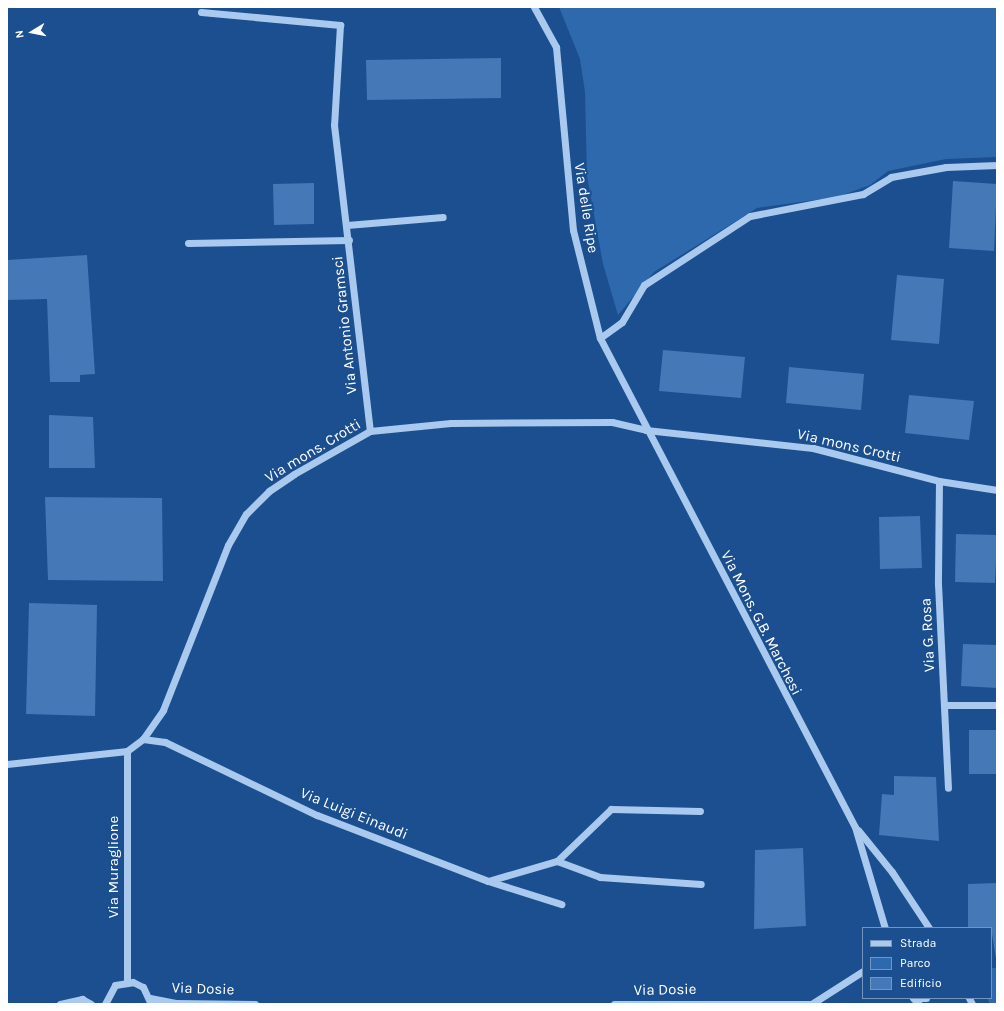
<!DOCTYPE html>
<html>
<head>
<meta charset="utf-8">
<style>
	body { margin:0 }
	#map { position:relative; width:1004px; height:1011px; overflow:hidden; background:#1b4f8f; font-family:Karla,sans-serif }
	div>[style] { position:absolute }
	.green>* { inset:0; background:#2e69ad }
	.building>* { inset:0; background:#4478b7 }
	.minor>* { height:7px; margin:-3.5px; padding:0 3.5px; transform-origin:3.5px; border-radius:3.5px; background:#a9c9ee }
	span { translate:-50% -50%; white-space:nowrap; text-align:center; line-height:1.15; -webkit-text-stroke:4px #1b4f8f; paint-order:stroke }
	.street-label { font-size:15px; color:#fff }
	.frame { position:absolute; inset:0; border:8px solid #fff; pointer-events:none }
	.legend { position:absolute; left:862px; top:927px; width:130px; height:72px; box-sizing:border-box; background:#1b4f8f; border:1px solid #7695bc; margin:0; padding:5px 7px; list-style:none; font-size:12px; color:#fff }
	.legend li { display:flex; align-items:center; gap:8px; height:20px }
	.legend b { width:20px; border:1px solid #7695bc }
	.north { position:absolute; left:12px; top:12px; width:40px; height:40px; -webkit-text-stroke:3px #1b4f8f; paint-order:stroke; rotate:260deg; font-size:11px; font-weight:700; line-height:16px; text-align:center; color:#fff }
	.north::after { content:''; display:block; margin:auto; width:14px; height:18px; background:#fff; clip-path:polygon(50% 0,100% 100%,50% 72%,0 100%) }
</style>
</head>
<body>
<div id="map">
	<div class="green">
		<i style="clip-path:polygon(559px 7px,997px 7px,997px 157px,946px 159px,888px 171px,870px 185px,837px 197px,757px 208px,654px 272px,618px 315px,603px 264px,587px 176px,585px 92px,580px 59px)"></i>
		<i style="clip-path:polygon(991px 968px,997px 968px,997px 1004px,990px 1004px,987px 998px,991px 998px)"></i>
	</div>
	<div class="building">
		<i style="clip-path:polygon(501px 58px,501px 98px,367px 100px,366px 60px)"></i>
		<i style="clip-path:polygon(953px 181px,997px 184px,994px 251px,949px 248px)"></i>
		<i style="clip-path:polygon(314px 183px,314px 224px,274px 225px,273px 184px)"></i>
		<i style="clip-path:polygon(87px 255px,95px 374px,80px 375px,80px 382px,50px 382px,47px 299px,7px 300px,7px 260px)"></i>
		<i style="clip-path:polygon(897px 275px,944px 279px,939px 344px,891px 340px)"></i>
		<i style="clip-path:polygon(663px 350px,745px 357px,741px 398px,659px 391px)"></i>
		<i style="clip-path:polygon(789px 367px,864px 374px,861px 410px,786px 403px)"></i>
		<i style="clip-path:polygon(909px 395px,974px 401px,969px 440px,905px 433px)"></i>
		<i style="clip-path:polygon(49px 415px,93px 417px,95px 468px,49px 468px)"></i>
		<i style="clip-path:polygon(45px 497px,162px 498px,163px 581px,48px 580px)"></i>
		<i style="clip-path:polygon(920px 516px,922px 568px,880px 569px,879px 517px)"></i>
		<i style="clip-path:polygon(956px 534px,997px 535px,995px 583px,955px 582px)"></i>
		<i style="clip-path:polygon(29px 603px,97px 605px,95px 716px,26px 714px)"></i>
		<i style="clip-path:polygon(963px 644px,997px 645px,997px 688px,961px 686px)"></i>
		<i style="clip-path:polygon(969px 730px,997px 730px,997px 774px,969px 774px)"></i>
		<i style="clip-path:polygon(894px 776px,936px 777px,939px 841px,879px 835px,882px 794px,894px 795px)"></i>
		<i style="clip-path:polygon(803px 848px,806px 926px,754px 929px,755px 850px)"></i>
		<i style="clip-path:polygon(997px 883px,997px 959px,996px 959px,991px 928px,968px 928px,968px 884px)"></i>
	</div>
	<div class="minor">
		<i style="left:534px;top:7px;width:46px;rotate:61.2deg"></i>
		<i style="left:556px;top:47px;width:184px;rotate:84.7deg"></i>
		<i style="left:573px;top:230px;width:111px;rotate:76deg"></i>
		<i style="left:600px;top:338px;width:551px;rotate:62.46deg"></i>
		<i style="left:855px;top:827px;width:105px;rotate:73.5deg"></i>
		<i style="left:201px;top:12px;width:140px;rotate:5.3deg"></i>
		<i style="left:340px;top:25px;width:100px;rotate:93.4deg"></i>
		<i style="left:334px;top:125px;width:308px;rotate:83.3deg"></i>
		<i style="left:347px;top:225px;width:96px;rotate:-4.8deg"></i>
		<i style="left:188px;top:243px;width:161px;rotate:-1.1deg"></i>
		<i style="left:600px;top:338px;width:27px;rotate:-36deg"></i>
		<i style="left:622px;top:322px;width:43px;rotate:-59.3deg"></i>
		<i style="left:644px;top:285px;width:126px;rotate:-33.1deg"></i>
		<i style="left:750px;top:216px;width:115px;rotate:-11deg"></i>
		<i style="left:863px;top:194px;width:33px;rotate:-31deg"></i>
		<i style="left:891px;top:177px;width:56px;rotate:-10.3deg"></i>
		<i style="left:946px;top:167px;width:51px;rotate:-2.2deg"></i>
		<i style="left:939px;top:481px;width:103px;rotate:90.6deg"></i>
		<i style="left:938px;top:584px;width:204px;rotate:87.2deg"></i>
		<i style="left:944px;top:705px;width:53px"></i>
		<i style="left:143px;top:739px;width:22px;rotate:8deg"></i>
		<i style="left:165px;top:742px;width:169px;rotate:25.7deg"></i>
		<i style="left:317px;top:815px;width:183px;rotate:21.1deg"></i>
		<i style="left:488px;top:881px;width:77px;rotate:17.5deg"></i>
		<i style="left:127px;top:751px;width:231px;rotate:90deg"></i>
		<i style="left:7px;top:764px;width:121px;rotate:-6.2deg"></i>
		<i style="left:127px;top:751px;width:20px;rotate:-37deg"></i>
		<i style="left:143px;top:739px;width:35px;rotate:-55deg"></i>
		<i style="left:163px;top:710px;width:177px;rotate:-68.5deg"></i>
		<i style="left:228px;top:545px;width:36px;rotate:-60deg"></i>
		<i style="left:246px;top:514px;width:33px;rotate:-45deg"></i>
		<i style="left:269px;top:491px;width:30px;rotate:-34deg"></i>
		<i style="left:294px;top:474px;width:87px;rotate:-29.5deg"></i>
		<i style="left:370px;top:431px;width:81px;rotate:-5.6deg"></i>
		<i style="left:451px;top:423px;width:161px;rotate:-0.4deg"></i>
		<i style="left:612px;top:422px;width:35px;rotate:13deg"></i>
		<i style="left:646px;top:430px;width:168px;rotate:6.2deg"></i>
		<i style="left:813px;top:448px;width:130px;rotate:14.7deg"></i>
		<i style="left:939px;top:481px;width:59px;rotate:8.8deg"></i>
		<i style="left:858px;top:830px;width:54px;rotate:51deg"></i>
		<i style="left:892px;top:872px;width:67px;rotate:56.5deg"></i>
		<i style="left:557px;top:861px;width:75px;rotate:-43.9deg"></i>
		<i style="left:611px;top:809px;width:89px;rotate:1.3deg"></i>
		<i style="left:488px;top:881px;width:72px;rotate:-16.2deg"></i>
		<i style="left:557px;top:861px;width:46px;rotate:20.4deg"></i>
		<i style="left:600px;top:877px;width:101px;rotate:4deg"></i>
		<i style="left:150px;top:998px;width:26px;rotate:11deg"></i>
		<i style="left:176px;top:1003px;width:79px;rotate:0.7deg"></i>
		<i style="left:913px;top:998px;width:8px;rotate:45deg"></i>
		<i style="left:919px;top:998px;width:7px"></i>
		<i style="left:969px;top:998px;width:7px;rotate:63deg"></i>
		<i style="left:813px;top:1003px;width:59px;rotate:-32.6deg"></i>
		<i style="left:60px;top:1004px;width:23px;rotate:-13deg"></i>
		<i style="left:82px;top:999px;width:10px;rotate:29deg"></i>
		<i style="left:105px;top:1004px;width:21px;rotate:-62deg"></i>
		<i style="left:115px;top:985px;width:18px;rotate:-9deg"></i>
		<i style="left:133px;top:982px;width:11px;rotate:27deg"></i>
		<i style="left:143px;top:987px;width:19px;rotate:65deg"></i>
		<i style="left:614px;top:1004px;width:203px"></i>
	</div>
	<div class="street-label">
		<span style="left:586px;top:208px;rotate:81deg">Via delle Ripe</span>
		<span style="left:345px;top:325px;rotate:-96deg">Via Antonio Gramsci</span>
		<span style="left:849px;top:446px;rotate:13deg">Via mons Crotti</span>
		<span style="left:313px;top:451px;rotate:-31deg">Via mons. Crotti</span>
		<span style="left:761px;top:623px;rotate:63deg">Via Mons. G.B. Marchesi</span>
		<span style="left:928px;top:635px;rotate:-93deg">Via G. Rosa</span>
		<span style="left:354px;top:814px;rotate:22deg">Via Luigi Einaudi</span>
		<span style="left:114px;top:867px;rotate:-90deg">Via Muraglione</span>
		<span style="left:203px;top:989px;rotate:2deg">Via Dosie</span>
		<span style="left:665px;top:990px;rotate:-1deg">Via Dosie</span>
	</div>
	<div class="frame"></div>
	<ul class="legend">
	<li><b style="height:5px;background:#a9c9ee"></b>Strada</li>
	<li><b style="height:11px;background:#2e69ad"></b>Parco</li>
	<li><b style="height:11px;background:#4478b7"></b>Edificio</li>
	</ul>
	<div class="north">N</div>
</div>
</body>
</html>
